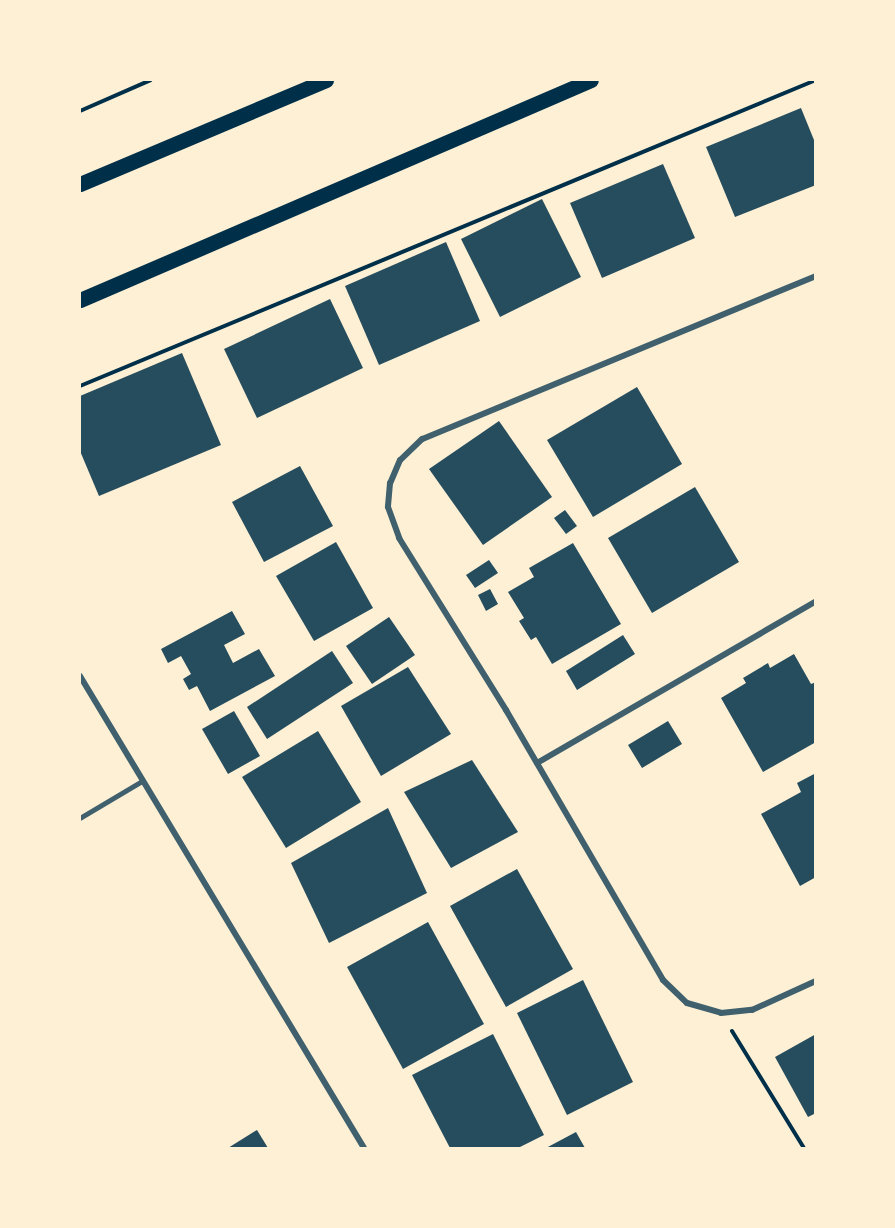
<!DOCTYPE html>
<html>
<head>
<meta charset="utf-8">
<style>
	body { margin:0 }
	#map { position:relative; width:895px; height:1228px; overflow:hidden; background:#fdf0d5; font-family:Figtree,sans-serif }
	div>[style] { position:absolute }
	.building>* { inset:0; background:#264d5e }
	.path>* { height:4px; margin:-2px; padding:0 2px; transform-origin:2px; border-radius:2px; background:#003049 }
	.service>* { height:4.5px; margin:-2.25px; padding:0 2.25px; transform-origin:2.25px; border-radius:2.25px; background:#3f606c }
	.minor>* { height:6px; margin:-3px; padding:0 3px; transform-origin:3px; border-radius:3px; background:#3f606c }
	.primary>* { height:15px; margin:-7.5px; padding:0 7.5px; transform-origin:7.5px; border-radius:7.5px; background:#003049 }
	span { translate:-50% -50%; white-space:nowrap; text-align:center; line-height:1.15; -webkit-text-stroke:4.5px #fdf0d5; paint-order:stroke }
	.frame { position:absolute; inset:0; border:81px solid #fdf0d5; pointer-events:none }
</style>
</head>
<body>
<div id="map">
	<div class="building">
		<i style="clip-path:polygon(801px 108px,816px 145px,816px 185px,735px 217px,706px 147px)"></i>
		<i style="clip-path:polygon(663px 164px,695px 238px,602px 278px,570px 203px)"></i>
		<i style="clip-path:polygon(542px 199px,581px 277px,500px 317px,461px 239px)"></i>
		<i style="clip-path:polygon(446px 242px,480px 321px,379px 365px,345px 286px)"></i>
		<i style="clip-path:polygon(330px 299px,363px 368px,257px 418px,224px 349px)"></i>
		<i style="clip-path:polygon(182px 353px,221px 445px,99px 496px,80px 451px,80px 396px)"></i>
		<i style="clip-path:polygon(637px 387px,682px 464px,593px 517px,547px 440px)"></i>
		<i style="clip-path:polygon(499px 421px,552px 497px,483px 545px,429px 469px)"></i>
		<i style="clip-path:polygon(300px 466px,333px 526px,264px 562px,232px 502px)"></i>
		<i style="clip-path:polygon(695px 487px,739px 562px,652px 613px,608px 538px)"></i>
		<i style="clip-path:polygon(565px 510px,577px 526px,566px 534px,554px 518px)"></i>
		<i style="clip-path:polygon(336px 542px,373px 608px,314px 641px,276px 576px)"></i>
		<i style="clip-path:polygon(573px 543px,621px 624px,552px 664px,536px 637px,531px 640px,519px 621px,524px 618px,508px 592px,534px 577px,529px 568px)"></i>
		<i style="clip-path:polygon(489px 560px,498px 573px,475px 588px,466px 575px)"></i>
		<i style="clip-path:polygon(490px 589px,498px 604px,486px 611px,478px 595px)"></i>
		<i style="clip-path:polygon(232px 611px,245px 634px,224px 645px,233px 663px,259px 649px,275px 676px,210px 711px,197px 686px,189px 690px,183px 679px,191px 674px,181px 656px,168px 663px,161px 649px)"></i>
		<i style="clip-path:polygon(389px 617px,415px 655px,372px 684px,346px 646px)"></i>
		<i style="clip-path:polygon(623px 635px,635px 654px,577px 690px,566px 671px)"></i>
		<i style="clip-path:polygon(332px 651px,353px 683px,267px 739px,247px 707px)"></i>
		<i style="clip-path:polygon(794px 654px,811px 684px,816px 682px,816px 742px,763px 772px,721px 698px,746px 683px,743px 678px,768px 663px,770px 668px)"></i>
		<i style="clip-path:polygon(408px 667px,451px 734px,381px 776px,341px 706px)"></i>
		<i style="clip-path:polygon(234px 711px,260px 756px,228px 774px,202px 729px)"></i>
		<i style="clip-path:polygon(668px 721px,682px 744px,642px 768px,628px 745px)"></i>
		<i style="clip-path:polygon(318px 731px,361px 802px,286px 848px,242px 777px)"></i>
		<i style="clip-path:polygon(472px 760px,518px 832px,451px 868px,404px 792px)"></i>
		<i style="clip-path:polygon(816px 773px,816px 877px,800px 886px,761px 814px,801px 792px,797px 783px)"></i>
		<i style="clip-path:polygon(388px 808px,427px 893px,329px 943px,291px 863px)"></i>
		<i style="clip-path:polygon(517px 869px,573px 969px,506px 1007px,450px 906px)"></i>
		<i style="clip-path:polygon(428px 922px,484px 1024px,403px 1069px,347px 967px)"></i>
		<i style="clip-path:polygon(583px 980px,633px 1082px,567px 1115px,517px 1013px)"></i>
		<i style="clip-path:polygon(493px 1034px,544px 1135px,518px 1148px,450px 1148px,412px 1075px)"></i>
		<i style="clip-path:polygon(816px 1034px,816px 1113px,808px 1117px,775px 1057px)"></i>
		<i style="clip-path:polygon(257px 1130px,268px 1148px,228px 1148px)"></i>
		<i style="clip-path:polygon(576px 1132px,585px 1148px,546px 1148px)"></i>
	</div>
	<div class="path">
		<i style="left:80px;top:111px;width:77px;rotate:-23.6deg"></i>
		<i style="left:80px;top:386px;width:797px;rotate:-22.58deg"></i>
		<i style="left:732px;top:1031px;width:137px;rotate:58.4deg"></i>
	</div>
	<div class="service">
		<i style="left:80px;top:818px;width:72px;rotate:-30.8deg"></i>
	</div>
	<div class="minor">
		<i style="left:816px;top:276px;width:426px;rotate:157.5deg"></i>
		<i style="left:422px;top:439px;width:30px;rotate:136deg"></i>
		<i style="left:400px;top:460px;width:25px;rotate:113deg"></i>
		<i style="left:390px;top:483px;width:24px;rotate:95deg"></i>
		<i style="left:388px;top:507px;width:33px;rotate:70deg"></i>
		<i style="left:399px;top:538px;width:203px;rotate:58.1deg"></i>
		<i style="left:506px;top:710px;width:312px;rotate:59.8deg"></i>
		<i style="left:663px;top:980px;width:33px;rotate:44deg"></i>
		<i style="left:687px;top:1003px;width:35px;rotate:16deg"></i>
		<i style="left:721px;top:1013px;width:31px;rotate:-6deg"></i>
		<i style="left:752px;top:1010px;width:70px;rotate:-24.4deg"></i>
		<i style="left:80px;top:676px;width:551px;rotate:58.96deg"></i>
		<i style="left:537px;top:763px;width:323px;rotate:-30.1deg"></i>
	</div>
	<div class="primary">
		<i style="left:80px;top:184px;width:267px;rotate:-22.9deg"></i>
		<i style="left:80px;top:300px;width:556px;rotate:-23.29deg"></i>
	</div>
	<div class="frame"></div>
</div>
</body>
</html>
